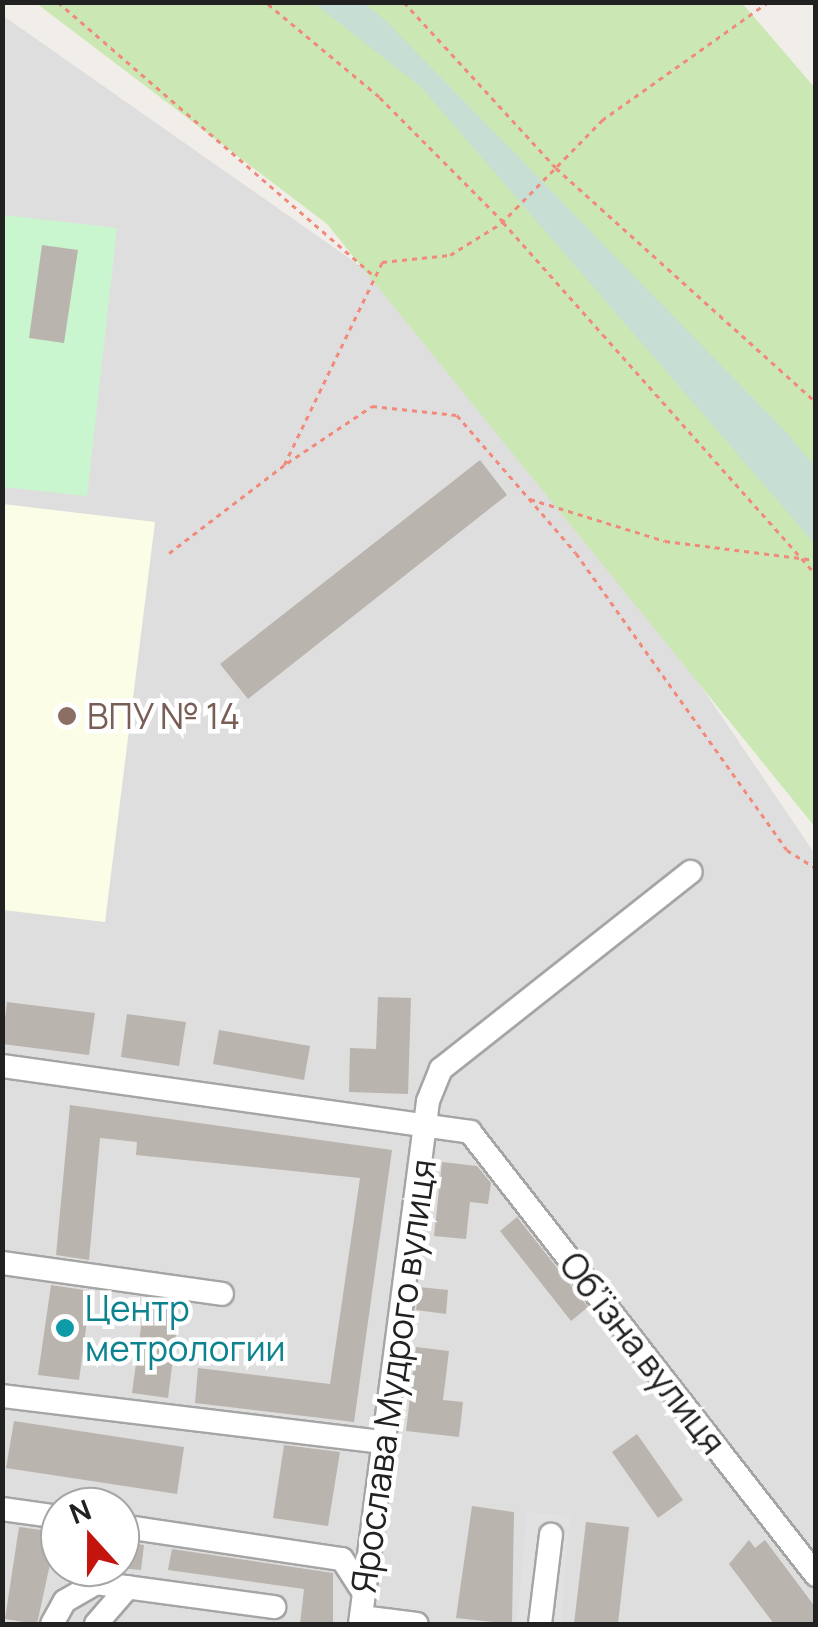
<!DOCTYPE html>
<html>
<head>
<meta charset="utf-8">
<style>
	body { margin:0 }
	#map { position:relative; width:818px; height:1627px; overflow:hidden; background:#f1eee9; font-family:Manrope,sans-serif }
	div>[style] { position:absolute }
	.residential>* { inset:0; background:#dfdede }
	.education>* { inset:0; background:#fcfde6 }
	.grass>* { inset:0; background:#cbe7b3 }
	.wetland>* { inset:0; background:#c7ded4 }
	.park>* { inset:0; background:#caf6cf }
	.parking>* { inset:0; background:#e1e1e1 }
	.building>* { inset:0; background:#bab4ae }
	.path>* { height:2.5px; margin-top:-1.25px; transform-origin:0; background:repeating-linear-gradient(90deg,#f18a7a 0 5px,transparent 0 10px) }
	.roads { filter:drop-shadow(2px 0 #a5a5a5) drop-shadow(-2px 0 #a5a5a5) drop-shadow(0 2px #a5a5a5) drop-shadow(0 -2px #a5a5a5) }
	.minor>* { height:22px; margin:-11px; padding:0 11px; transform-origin:11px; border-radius:11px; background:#fff }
	.dots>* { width:28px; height:28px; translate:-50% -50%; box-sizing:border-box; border:5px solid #fff; border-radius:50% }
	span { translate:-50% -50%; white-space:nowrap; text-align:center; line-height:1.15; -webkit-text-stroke:9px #fff; paint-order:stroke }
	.education-label { font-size:35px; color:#785e54 }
	.left { translate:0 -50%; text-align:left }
	.culture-label { font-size:35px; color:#0d838f }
	.street-label { font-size:35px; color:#212121 }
	.frame { position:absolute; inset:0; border:5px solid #212121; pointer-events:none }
	.north { position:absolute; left:40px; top:1487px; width:100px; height:100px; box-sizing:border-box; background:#fff; border:2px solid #a6a6a6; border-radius:50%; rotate:339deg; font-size:28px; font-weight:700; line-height:40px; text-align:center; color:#212121 }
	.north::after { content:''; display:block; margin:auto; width:35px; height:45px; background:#c4140e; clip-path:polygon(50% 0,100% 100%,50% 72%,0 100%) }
</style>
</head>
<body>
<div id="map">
	<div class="residential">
		<i style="clip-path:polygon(evenodd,2px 15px,466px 340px,815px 854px,815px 1624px,3px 1624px,2px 15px,60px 1507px,120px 1507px,120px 1567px,60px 1567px,60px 1507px)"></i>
	</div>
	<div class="education">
		<i style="clip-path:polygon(3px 504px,155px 522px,105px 922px,3px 910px)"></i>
	</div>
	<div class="grass">
		<i style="clip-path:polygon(36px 3px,742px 3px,815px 88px,815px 827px,327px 224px)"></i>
	</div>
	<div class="wetland">
		<i style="clip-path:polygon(314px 3px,364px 3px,386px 21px,787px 433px,815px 467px,815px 544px,421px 87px)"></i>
	</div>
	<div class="park">
		<i style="clip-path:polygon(3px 215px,117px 228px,87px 496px,3px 487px)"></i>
	</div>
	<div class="parking">
		<i style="clip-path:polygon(527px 1512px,570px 1516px,561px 1624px,517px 1624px)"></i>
	</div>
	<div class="building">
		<i style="clip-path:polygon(42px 245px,78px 250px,64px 343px,29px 338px)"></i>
		<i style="clip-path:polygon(480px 460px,507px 495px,248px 699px,220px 664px)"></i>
		<i style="clip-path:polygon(378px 997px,411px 998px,408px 1094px,349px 1092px,350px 1048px,376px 1049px)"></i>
		<i style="clip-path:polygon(7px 1002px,95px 1013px,89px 1055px,2px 1044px)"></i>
		<i style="clip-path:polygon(127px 1014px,186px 1022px,179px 1066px,121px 1057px)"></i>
		<i style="clip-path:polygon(219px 1030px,310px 1046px,304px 1080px,213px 1064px)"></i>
		<i style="clip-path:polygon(70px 1105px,392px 1150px,354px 1422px,195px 1403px,198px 1368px,330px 1384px,360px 1178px,136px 1155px,137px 1142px,100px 1138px,89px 1260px,56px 1255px)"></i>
		<i style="clip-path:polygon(442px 1162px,477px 1166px,491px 1183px,488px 1204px,470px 1202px,466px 1239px,434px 1236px)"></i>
		<i style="clip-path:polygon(517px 1217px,588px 1307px,571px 1321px,500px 1231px)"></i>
		<i style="clip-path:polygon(51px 1285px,91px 1291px,79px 1380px,38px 1375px)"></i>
		<i style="clip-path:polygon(419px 1287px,448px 1290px,446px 1314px,416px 1310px)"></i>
		<i style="clip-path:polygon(145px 1298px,180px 1303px,168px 1398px,132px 1393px)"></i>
		<i style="clip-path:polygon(416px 1347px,449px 1351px,443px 1400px,463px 1402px,459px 1437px,406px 1431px)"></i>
		<i style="clip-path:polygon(14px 1421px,184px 1447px,177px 1494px,6px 1468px)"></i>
		<i style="clip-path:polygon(637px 1434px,683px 1500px,658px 1518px,612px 1452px)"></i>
		<i style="clip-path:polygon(284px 1445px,340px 1452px,328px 1526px,273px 1518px)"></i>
		<i style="clip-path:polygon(472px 1506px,514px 1512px,512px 1624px,456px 1618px)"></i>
		<i style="clip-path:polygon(586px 1522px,629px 1527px,618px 1624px,574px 1624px)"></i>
		<i style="clip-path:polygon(19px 1527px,57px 1532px,37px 1624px,5px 1619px)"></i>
		<i style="clip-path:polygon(749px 1540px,755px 1548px,765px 1540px,816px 1608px,816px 1624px,774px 1624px,729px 1564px)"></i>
		<i style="clip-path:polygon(120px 1541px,144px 1545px,141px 1570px,120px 1568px)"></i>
		<i style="clip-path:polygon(172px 1549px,333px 1573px,333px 1624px,300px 1624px,304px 1589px,168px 1570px)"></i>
	</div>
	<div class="path">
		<i style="left:58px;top:2px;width:418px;rotate:40.9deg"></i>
		<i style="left:404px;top:2px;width:225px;rotate:47.5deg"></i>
		<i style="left:556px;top:168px;width:350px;rotate:42deg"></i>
		<i style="left:769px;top:2px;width:204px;rotate:144.6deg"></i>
		<i style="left:603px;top:120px;width:143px;rotate:134.4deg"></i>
		<i style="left:503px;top:222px;width:471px;rotate:48.4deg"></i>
		<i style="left:287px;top:463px;width:102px;rotate:-33.8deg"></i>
		<i style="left:372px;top:406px;width:85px;rotate:6deg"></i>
		<i style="left:457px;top:415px;width:182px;rotate:49.2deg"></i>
		<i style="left:576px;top:553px;width:364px;rotate:54.6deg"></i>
		<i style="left:787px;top:850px;width:34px;rotate:32deg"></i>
		<i style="left:530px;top:499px;width:141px;rotate:17.3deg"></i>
		<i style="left:665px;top:541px;width:152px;rotate:7.2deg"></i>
		<i style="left:169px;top:553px;width:145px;rotate:-37.4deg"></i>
		<i style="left:284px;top:465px;width:225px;rotate:-64.2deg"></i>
		<i style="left:382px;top:262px;width:68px;rotate:-5.9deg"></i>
		<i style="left:450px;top:255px;width:62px;rotate:-31.9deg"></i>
		<i style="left:503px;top:222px;width:176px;rotate:-134.8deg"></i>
		<i style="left:379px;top:97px;width:148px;rotate:-140.2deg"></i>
	</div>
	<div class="roads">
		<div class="minor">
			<i style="left:2px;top:1066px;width:473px;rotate:8deg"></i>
			<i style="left:470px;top:1132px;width:562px;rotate:52.01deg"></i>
			<i style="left:2px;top:1263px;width:222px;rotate:8deg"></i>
			<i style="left:2px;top:1396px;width:385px;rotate:6.9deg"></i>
			<i style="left:2px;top:1509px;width:59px;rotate:7.9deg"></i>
			<i style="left:120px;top:1526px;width:224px;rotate:8.5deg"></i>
			<i style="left:342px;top:1559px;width:40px;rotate:57.1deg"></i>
			<i style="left:361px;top:1617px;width:56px;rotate:7.1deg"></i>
			<i style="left:52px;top:1624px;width:26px;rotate:-61deg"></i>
			<i style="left:65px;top:1601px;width:36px;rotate:-30deg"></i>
			<i style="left:96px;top:1583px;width:180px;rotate:7.7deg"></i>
			<i style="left:96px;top:1624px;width:49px;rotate:-49.1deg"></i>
			<i style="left:360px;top:1624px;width:527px;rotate:-82.59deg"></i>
			<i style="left:428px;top:1101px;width:35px;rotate:-68deg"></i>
			<i style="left:441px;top:1069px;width:318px;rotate:-38.3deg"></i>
			<i style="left:540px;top:1624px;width:90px;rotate:-83deg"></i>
		</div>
	</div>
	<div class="dots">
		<i style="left:67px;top:716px;background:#8d6e63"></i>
		<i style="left:65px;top:1328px;background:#0f9aa8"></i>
	</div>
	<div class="education-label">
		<span class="left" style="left:87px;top:716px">ВПУ № 14</span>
	</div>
	<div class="culture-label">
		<span class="left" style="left:85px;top:1328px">Центр<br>метрологии</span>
	</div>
	<div class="street-label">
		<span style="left:643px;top:1353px;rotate:52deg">Об’їзна вулиця</span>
		<span style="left:393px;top:1376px;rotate:-82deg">Ярослава Мудрого вулиця</span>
	</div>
	<div class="frame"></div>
	<div class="north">N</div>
</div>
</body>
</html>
